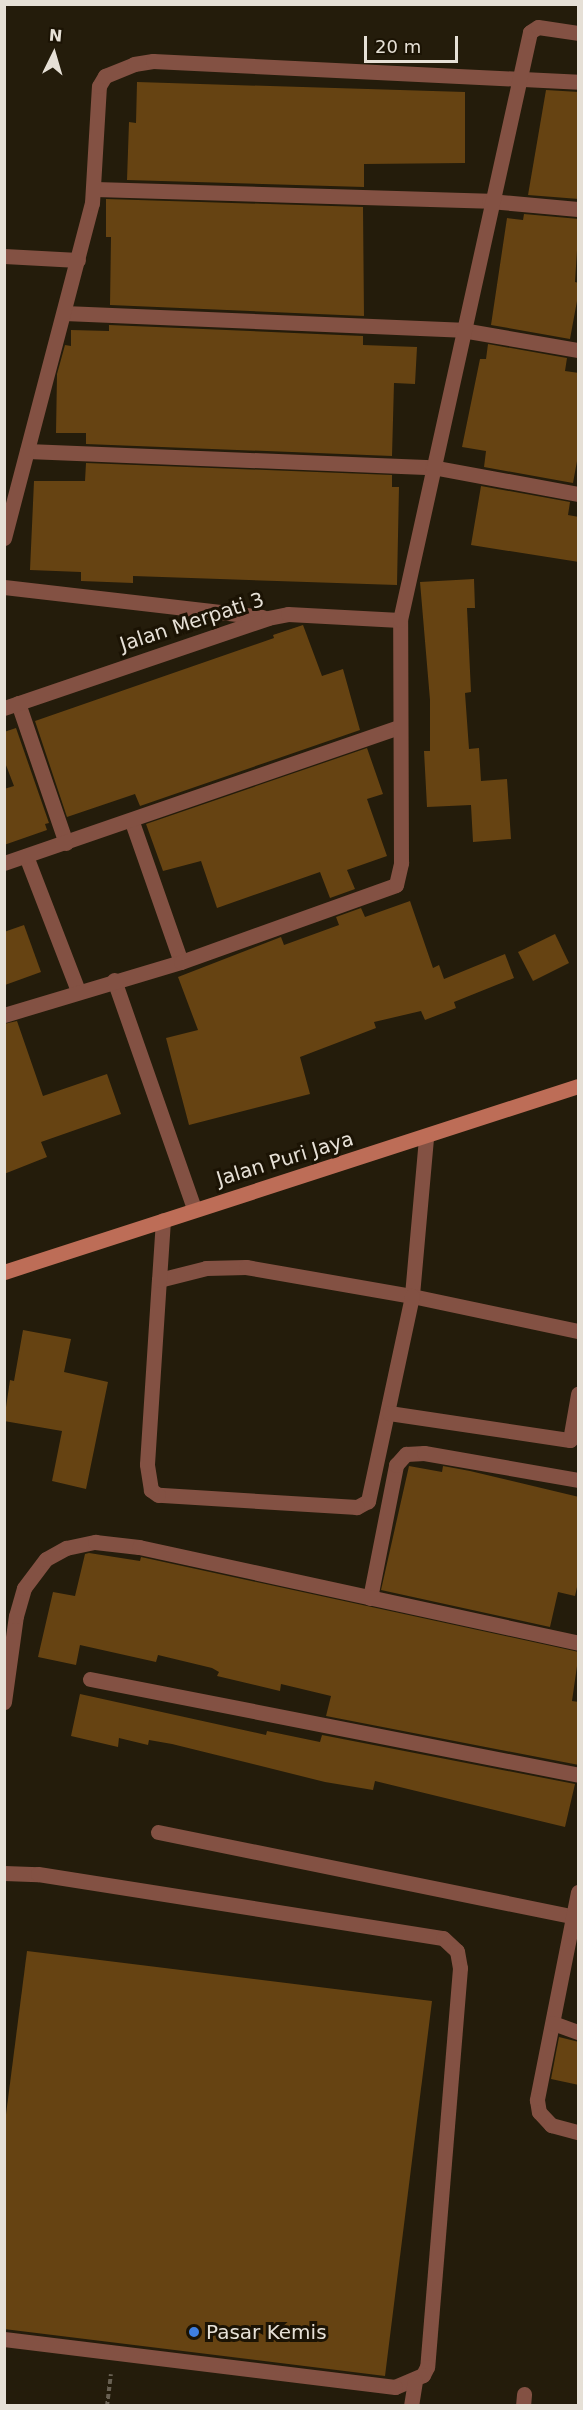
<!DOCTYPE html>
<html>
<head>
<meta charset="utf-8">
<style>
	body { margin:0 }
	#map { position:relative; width:583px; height:2410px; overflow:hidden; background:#241c0b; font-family:"DejaVu Sans",sans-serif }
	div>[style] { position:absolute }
	.building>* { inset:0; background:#664312 }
	.path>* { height:4px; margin-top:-2px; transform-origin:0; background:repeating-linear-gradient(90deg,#686052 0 4.5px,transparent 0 7.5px) }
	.lane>* { height:15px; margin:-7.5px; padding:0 7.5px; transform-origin:7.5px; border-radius:7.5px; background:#835143 }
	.street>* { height:15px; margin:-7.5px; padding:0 7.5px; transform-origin:7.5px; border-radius:7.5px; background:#835143 }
	.secondary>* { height:15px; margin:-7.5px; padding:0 7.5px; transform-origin:7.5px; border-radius:7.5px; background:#bd6d57 }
	.dots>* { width:16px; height:16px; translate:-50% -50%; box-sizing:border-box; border:3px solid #1b1304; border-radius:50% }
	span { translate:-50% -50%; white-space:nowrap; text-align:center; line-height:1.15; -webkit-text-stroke:6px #1b1304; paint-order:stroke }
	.street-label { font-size:20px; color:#e6e0d6 }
	.poi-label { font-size:20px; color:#e6e0d6 }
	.left { translate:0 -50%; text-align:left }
	.frame { position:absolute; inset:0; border:6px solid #e6e0d6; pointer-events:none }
	.north { position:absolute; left:24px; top:24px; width:60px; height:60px; -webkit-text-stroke:4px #1b1304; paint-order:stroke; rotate:5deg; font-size:16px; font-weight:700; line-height:24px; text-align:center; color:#e6e0d6 }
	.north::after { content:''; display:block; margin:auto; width:21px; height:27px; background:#e6e0d6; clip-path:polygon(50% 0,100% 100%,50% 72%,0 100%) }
	.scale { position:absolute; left:364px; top:36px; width:94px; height:27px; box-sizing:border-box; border:3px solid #e6e0d6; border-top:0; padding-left:8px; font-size:18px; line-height:21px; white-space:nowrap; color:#e6e0d6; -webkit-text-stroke:4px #1b1304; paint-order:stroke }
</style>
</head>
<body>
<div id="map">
	<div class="building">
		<i style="clip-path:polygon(137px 82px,465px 92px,465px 163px,364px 164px,364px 187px,127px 180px,129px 122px,136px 123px)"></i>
		<i style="clip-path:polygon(546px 90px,579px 92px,579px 199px,528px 195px)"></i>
		<i style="clip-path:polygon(106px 199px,363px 207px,364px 316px,110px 305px,111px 237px,106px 237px)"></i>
		<i style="clip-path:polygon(524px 214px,579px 219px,575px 282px,579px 283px,579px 290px,570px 339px,491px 325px,507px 218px,523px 220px)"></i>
		<i style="clip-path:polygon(109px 325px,363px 336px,363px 345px,417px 347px,415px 384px,394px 383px,392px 456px,86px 444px,86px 433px,56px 433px,57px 374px,65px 345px,71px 346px,71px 330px,109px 331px)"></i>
		<i style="clip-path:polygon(488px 344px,567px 358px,565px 371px,579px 373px,579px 450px,573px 483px,484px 467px,486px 451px,462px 447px,480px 359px,486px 359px)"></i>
		<i style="clip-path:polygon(86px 463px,392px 475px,392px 487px,399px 487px,397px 585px,133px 576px,133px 583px,81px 581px,81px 572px,30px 570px,34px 481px,85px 481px)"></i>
		<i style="clip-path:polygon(481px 486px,570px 502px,568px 515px,579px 517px,579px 562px,471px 545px)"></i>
		<i style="clip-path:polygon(474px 579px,475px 608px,467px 608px,471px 692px,465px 693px,469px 749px,479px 748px,481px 781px,507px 779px,511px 839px,473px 842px,471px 805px,427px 807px,424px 751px,430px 751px,430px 700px,420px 582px)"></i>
		<i style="clip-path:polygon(303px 625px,322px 676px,343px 669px,360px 730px,140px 806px,135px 794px,67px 817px,35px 721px,274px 638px,273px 635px)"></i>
		<i style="clip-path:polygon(16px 728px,49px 823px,45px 824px,47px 830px,4px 845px,4px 789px,14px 786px,4px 760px,4px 732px)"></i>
		<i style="clip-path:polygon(367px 748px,383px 794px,367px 799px,387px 856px,347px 870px,355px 889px,330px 898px,320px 872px,217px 908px,201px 861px,163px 871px,146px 824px)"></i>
		<i style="clip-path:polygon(410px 901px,433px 968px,439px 965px,444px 979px,505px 954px,514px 978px,454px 1002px,456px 1008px,425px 1020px,421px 1011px,374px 1022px,376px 1028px,300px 1057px,310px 1094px,189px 1125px,166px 1038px,198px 1030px,178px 977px,281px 937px,284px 945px,339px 925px,336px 917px,361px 908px,365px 917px)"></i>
		<i style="clip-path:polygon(24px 925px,41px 972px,5px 985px,4px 932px)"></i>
		<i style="clip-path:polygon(555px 934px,569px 963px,533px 981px,518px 952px)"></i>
		<i style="clip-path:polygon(17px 1021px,43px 1096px,107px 1074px,121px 1114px,41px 1142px,47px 1157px,4px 1174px,4px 1024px)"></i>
		<i style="clip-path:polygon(23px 1330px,71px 1339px,64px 1372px,108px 1382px,86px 1489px,52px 1481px,62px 1431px,4px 1421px,10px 1380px,14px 1381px)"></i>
		<i style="clip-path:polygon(409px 1466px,442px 1472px,443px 1466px,470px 1471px,579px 1497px,579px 1578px,575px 1596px,558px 1592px,550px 1627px,381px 1590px)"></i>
		<i style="clip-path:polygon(89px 1553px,140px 1561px,141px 1557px,579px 1652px,572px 1701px,579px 1702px,579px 1765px,326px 1716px,331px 1696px,281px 1684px,280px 1691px,217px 1676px,219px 1672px,212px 1668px,158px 1655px,156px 1662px,80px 1645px,76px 1665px,38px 1657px,53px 1592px,75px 1596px,85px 1554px)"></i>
		<i style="clip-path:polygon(80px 1694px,266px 1735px,267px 1731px,320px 1742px,322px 1735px,575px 1784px,565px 1827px,375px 1781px,373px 1790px,325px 1782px,172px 1744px,149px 1740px,148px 1745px,119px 1738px,118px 1747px,71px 1736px)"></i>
		<i style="clip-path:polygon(27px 1951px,432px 2001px,385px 2376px,4px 2329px,4px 2130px)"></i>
		<i style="clip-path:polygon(559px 2037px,579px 2042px,579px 2085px,551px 2079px)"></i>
	</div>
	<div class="path">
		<i style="left:107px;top:2406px;width:32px;rotate:-83deg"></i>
	</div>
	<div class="lane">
		<i style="left:426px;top:1138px;width:159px;rotate:95.1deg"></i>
		<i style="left:412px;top:1296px;width:170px;rotate:11.9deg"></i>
		<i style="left:159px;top:1280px;width:49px;rotate:-14.3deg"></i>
		<i style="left:206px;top:1268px;width:40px;rotate:-1.4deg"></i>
		<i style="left:246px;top:1267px;width:169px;rotate:9.9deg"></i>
		<i style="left:412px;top:1296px;width:210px;rotate:102.1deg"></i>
		<i style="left:368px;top:1501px;width:13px;rotate:151deg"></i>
		<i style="left:357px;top:1507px;width:199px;rotate:-176.5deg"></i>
		<i style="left:158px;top:1495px;width:9px;rotate:-144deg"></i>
		<i style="left:151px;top:1490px;width:26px;rotate:-99deg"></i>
		<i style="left:147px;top:1464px;width:184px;rotate:-86.3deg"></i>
		<i style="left:159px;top:1280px;width:60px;rotate:-86.2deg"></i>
		<i style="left:389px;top:1413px;width:183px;rotate:8.5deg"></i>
		<i style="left:570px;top:1440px;width:47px;rotate:-80.1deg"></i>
		<i style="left:4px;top:1873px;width:34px;rotate:2deg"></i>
		<i style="left:38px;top:1874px;width:410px;rotate:9deg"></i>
		<i style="left:443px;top:1938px;width:19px;rotate:43deg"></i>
		<i style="left:457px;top:1951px;width:17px;rotate:80deg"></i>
		<i style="left:460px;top:1968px;width:400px;rotate:94.7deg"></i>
		<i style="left:427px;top:2367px;width:9px;rotate:117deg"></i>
		<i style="left:423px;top:2375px;width:30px;rotate:157deg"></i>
		<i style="left:395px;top:2387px;width:394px;rotate:-173deg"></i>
		<i style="left:411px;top:2406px;width:25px;rotate:-81deg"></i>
	</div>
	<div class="street">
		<i style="left:95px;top:189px;width:394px;rotate:1.7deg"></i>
		<i style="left:489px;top:201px;width:89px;rotate:5.1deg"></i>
		<i style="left:4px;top:256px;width:74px;rotate:3.1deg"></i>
		<i style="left:64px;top:313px;width:398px;rotate:2.4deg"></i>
		<i style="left:462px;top:330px;width:118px;rotate:9.8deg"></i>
		<i style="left:27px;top:451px;width:405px;rotate:2.3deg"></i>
		<i style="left:432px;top:467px;width:148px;rotate:10.5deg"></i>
		<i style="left:4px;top:538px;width:346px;rotate:-75.3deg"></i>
		<i style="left:92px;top:203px;width:117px;rotate:-86.6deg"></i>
		<i style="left:99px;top:86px;width:12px;rotate:-59deg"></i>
		<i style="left:105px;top:76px;width:31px;rotate:-22deg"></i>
		<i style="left:134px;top:64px;width:19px;rotate:-9deg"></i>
		<i style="left:153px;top:61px;width:426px;rotate:2.8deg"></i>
		<i style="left:4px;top:587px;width:260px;rotate:6.6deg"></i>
		<i style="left:18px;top:703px;width:148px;rotate:71.1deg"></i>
		<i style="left:4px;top:708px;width:279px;rotate:-18.8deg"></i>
		<i style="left:268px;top:618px;width:20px;rotate:-11deg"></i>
		<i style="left:288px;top:614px;width:112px;rotate:3.1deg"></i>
		<i style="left:132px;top:822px;width:148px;rotate:70.7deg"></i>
		<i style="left:26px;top:856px;width:145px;rotate:68.9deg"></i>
		<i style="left:4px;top:863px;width:418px;rotate:-19deg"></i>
		<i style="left:114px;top:980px;width:243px;rotate:70.7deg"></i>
		<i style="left:4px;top:1015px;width:185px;rotate:-16.7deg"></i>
		<i style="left:181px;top:962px;width:228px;rotate:-19.7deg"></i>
		<i style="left:396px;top:885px;width:23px;rotate:-77deg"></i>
		<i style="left:401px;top:863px;width:243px;rotate:-90.2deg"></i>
		<i style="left:400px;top:620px;width:602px;rotate:-77.53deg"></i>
		<i style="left:530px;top:32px;width:9px;rotate:-32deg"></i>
		<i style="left:538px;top:27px;width:40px;rotate:8.5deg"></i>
		<i style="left:370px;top:1598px;width:136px;rotate:-78.9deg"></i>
		<i style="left:396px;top:1465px;width:15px;rotate:-48deg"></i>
		<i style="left:406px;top:1454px;width:18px;rotate:-3deg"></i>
		<i style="left:424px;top:1453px;width:156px;rotate:9.9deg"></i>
		<i style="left:90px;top:1679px;width:497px;rotate:11.1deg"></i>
		<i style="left:4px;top:1702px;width:87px;rotate:-82.1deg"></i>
		<i style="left:16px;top:1616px;width:29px;rotate:-74deg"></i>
		<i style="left:24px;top:1588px;width:36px;rotate:-53deg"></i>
		<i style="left:46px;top:1559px;width:23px;rotate:-29deg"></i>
		<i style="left:66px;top:1548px;width:30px;rotate:-12deg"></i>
		<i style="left:95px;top:1542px;width:44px;rotate:6.5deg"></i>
		<i style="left:139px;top:1547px;width:449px;rotate:12.3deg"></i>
		<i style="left:158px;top:1832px;width:425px;rotate:11.5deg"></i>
		<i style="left:578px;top:1892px;width:212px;rotate:101.2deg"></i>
		<i style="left:537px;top:2100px;width:12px;rotate:81deg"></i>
		<i style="left:539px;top:2112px;width:18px;rotate:47deg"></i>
		<i style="left:551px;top:2125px;width:28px;rotate:15deg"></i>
		<i style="left:553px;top:2023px;width:27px;rotate:20deg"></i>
		<i style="left:523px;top:2406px;width:12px;rotate:-85deg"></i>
	</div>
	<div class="secondary">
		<i style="left:4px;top:1272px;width:603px;rotate:-17.95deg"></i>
	</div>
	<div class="dots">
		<i style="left:194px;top:2332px;background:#3f7fe0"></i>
	</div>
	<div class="street-label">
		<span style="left:192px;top:622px;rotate:-18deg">Jalan Merpati 3</span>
		<span style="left:285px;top:1159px;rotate:-17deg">Jalan Puri Jaya</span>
	</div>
	<div class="poi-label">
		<span class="left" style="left:206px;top:2332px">Pasar Kemis</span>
	</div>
	<div class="frame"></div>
	<div class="north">N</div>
	<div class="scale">20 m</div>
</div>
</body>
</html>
